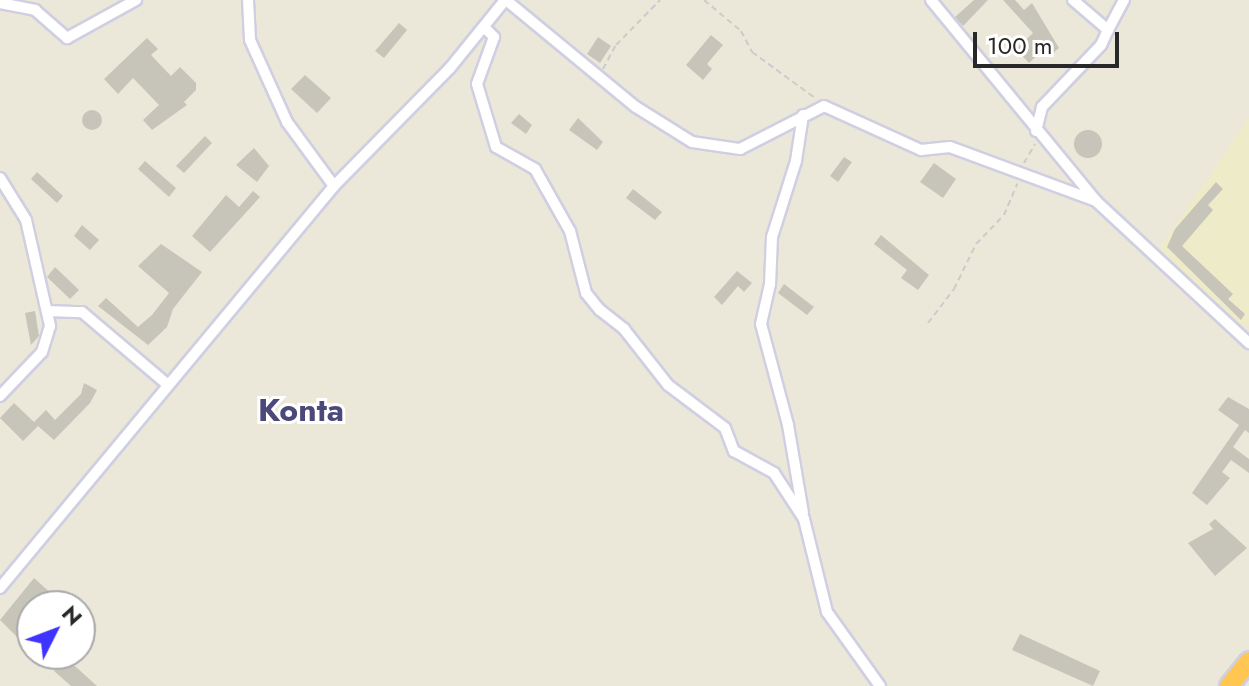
<!DOCTYPE html>
<html>
<head>
<meta charset="utf-8">
<style>
	body { margin:0 }
	#map { position:relative; width:1249px; height:686px; overflow:hidden; background:#ece8d9; font-family:Jost,sans-serif }
	div>[style] { position:absolute }
	.education>* { inset:0; background:#eeebc8 }
	.building>* { inset:0; background:#c7c4b9 }
	.round { border-radius:50% }
	.path>* { height:2px; margin-top:-1px; transform-origin:0; background:repeating-linear-gradient(90deg,#cbcbcb 0 6px,transparent 0 10px) }
	.roads { filter:drop-shadow(2px 0 #d0cfe2) drop-shadow(-2px 0 #d0cfe2) drop-shadow(0 2px #d0cfe2) drop-shadow(0 -2px #d0cfe2) }
	.street>* { height:10px; margin:-5px; padding:0 5px; transform-origin:5px; border-radius:5px; background:#fff }
	.highway>* { height:18px; margin:-9px; padding:0 9px; transform-origin:9px; border-radius:9px; background:#ffc651 }
	span { translate:-50% -50%; white-space:nowrap; text-align:center; line-height:1.15; -webkit-text-stroke:6px #fff; paint-order:stroke }
	.district-label { font-size:32px; color:#4b487a; font-weight:700 }
	.north { position:absolute; left:16px; top:590px; width:80px; height:80px; box-sizing:border-box; background:#fff; border:2px solid #a9a9a9; border-radius:50%; rotate:48deg; font-size:22px; font-weight:700; line-height:32px; text-align:center; color:#282828 }
	.north::after { content:''; display:block; margin:auto; width:28px; height:36px; background:#3e33ff; clip-path:polygon(50% 0,100% 100%,50% 72%,0 100%) }
	.scale { position:absolute; left:973px; top:32px; width:146px; height:36px; box-sizing:border-box; border:4px solid #282828; border-top:0; padding-left:10px; font-size:24px; line-height:28px; white-space:nowrap; color:#282828; -webkit-text-stroke:6px #fff; paint-order:stroke }
</style>
</head>
<body>
<div id="map">
	<div class="education">
		<i style="clip-path:polygon(1249px 118px,1249px 325px,1240px 327px,1159px 249px)"></i>
	</div>
	<div class="building">
		<i style="clip-path:polygon(974px 0,988px 0,963px 26px,955px 17px)"></i>
		<i style="clip-path:polygon(1003px 0,1015px 0,1024px 10px,1032px 3px,1059px 48px,1051px 55px,1045px 48px,1029px 63px,1016px 49px,1033px 33px)"></i>
		<i style="clip-path:polygon(399px 23px,407px 30px,384px 58px,375px 51px)"></i>
		<i style="clip-path:polygon(711px 35px,723px 45px,707px 64px,712px 69px,703px 80px,686px 65px)"></i>
		<i style="clip-path:polygon(598px 37px,611px 46px,600px 63px,587px 54px)"></i>
		<i style="clip-path:polygon(147px 38px,158px 49px,151px 55px,171px 76px,180px 67px,196px 83px,196px 90px,184px 102px,187px 105px,152px 130px,143px 120px,159px 105px,133px 78px,118px 94px,104px 79px)"></i>
		<i style="clip-path:polygon(305px 75px,331px 98px,317px 113px,291px 89px)"></i>
		<i class="round" style="left:82px;top:110px;width:20px;height:20px"></i>
		<i style="clip-path:polygon(519px 114px,532px 125px,526px 134px,511px 123px)"></i>
		<i style="clip-path:polygon(578px 118px,603px 142px,597px 150px,569px 130px)"></i>
		<i class="round" style="left:1074px;top:130px;width:28px;height:28px"></i>
		<i style="clip-path:polygon(205px 136px,212px 143px,184px 173px,176px 166px)"></i>
		<i style="clip-path:polygon(254px 148px,269px 166px,257px 182px,236px 165px)"></i>
		<i style="clip-path:polygon(844px 157px,852px 162px,838px 182px,830px 176px)"></i>
		<i style="clip-path:polygon(145px 161px,176px 188px,169px 197px,138px 169px)"></i>
		<i style="clip-path:polygon(934px 163px,956px 179px,943px 198px,920px 182px)"></i>
		<i style="clip-path:polygon(37px 172px,63px 196px,57px 203px,31px 179px)"></i>
		<i style="clip-path:polygon(1216px 182px,1223px 189px,1208px 205px,1213px 210px,1182px 246px,1233px 294px,1228px 299px,1245px 314px,1241px 320px,1167px 247px,1175px 229px)"></i>
		<i style="clip-path:polygon(633px 189px,662px 212px,655px 220px,626px 198px)"></i>
		<i style="clip-path:polygon(253px 191px,260px 197px,210px 252px,192px 236px,226px 195px,239px 207px)"></i>
		<i style="clip-path:polygon(82px 225px,99px 240px,90px 250px,74px 236px)"></i>
		<i style="clip-path:polygon(881px 235px,929px 275px,918px 290px,901px 278px,907px 270px,874px 244px)"></i>
		<i style="clip-path:polygon(161px 244px,202px 272px,173px 309px,167px 327px,148px 345px,98px 306px,106px 298px,138px 327px,152px 315px,169px 293px,138px 266px)"></i>
		<i style="clip-path:polygon(55px 267px,79px 290px,70px 299px,47px 277px)"></i>
		<i style="clip-path:polygon(737px 271px,752px 283px,744px 292px,738px 286px,722px 305px,714px 297px)"></i>
		<i style="clip-path:polygon(784px 284px,814px 307px,807px 315px,778px 293px)"></i>
		<i style="clip-path:polygon(35px 311px,39px 336px,31px 345px,25px 313px)"></i>
		<i style="clip-path:polygon(84px 383px,97px 390px,90px 403px,54px 440px,38px 426px,23px 441px,0 418px,14px 403px,34px 422px,46px 410px,55px 420px,81px 394px)"></i>
		<i style="clip-path:polygon(1228px 397px,1249px 409px,1249px 433px,1245px 430px,1233px 447px,1249px 459px,1249px 473px,1231px 460px,1222px 472px,1230px 478px,1207px 505px,1192px 493px,1239px 425px,1218px 410px)"></i>
		<i style="clip-path:polygon(1215px 519px,1247px 548px,1215px 576px,1188px 543px,1213px 529px,1209px 524px)"></i>
		<i style="clip-path:polygon(34px 578px,65px 606px,43px 606px,37px 601px,20px 621px,32px 631px,32px 652px,0 620px)"></i>
		<i style="clip-path:polygon(1020px 634px,1100px 671px,1093px 686px,1012px 650px)"></i>
		<i style="clip-path:polygon(66px 658px,97px 686px,71px 686px,54px 671px)"></i>
	</div>
	<div class="path">
		<i style="left:704px;top:0;width:48px;rotate:40deg"></i>
		<i style="left:741px;top:31px;width:24px;rotate:62deg"></i>
		<i style="left:752px;top:52px;width:78px;rotate:36.1deg"></i>
		<i style="left:603px;top:69px;width:27px;rotate:-62deg"></i>
		<i style="left:616px;top:45px;width:63px;rotate:-45.6deg"></i>
		<i style="left:1024px;top:163px;width:22px;rotate:-60deg"></i>
		<i style="left:928px;top:323px;width:43px;rotate:-52.6deg"></i>
		<i style="left:954px;top:289px;width:50px;rotate:-63.9deg"></i>
		<i style="left:976px;top:244px;width:40px;rotate:-46deg"></i>
		<i style="left:1004px;top:215px;width:34px;rotate:-67deg"></i>
	</div>
	<div class="roads">
		<div class="street">
			<i style="left:248px;top:0;width:40px;rotate:87.1deg"></i>
			<i style="left:250px;top:40px;width:90px;rotate:65.7deg"></i>
			<i style="left:287px;top:122px;width:79px;rotate:53.7deg"></i>
			<i style="left:506px;top:0;width:168px;rotate:39.5deg"></i>
			<i style="left:636px;top:107px;width:66px;rotate:32deg"></i>
			<i style="left:692px;top:142px;width:49px;rotate:8.3deg"></i>
			<i style="left:740px;top:149px;width:94px;rotate:-27.1deg"></i>
			<i style="left:824px;top:106px;width:107px;rotate:24.4deg"></i>
			<i style="left:921px;top:150px;width:29px;rotate:-6deg"></i>
			<i style="left:950px;top:147px;width:156px;rotate:20.3deg"></i>
			<i style="left:931px;top:0;width:260px;rotate:50.6deg"></i>
			<i style="left:1096px;top:201px;width:209px;rotate:42.9deg"></i>
			<i style="left:0;top:3px;width:36px;rotate:11deg"></i>
			<i style="left:35px;top:10px;width:43px;rotate:41.2deg"></i>
			<i style="left:67px;top:38px;width:79px;rotate:-28.8deg"></i>
			<i style="left:485px;top:28px;width:13px;rotate:45deg"></i>
			<i style="left:494px;top:37px;width:50px;rotate:109.9deg"></i>
			<i style="left:477px;top:84px;width:66px;rotate:73.2deg"></i>
			<i style="left:496px;top:147px;width:45px;rotate:29.4deg"></i>
			<i style="left:535px;top:169px;width:71px;rotate:60.6deg"></i>
			<i style="left:570px;top:231px;width:64px;rotate:75.5deg"></i>
			<i style="left:586px;top:293px;width:22px;rotate:51deg"></i>
			<i style="left:600px;top:310px;width:31px;rotate:38deg"></i>
			<i style="left:624px;top:329px;width:71px;rotate:51.8deg"></i>
			<i style="left:668px;top:385px;width:71px;rotate:37deg"></i>
			<i style="left:725px;top:428px;width:25px;rotate:69deg"></i>
			<i style="left:734px;top:451px;width:46px;rotate:28.8deg"></i>
			<i style="left:774px;top:473px;width:55px;rotate:56.9deg"></i>
			<i style="left:804px;top:519px;width:96px;rotate:76.1deg"></i>
			<i style="left:827px;top:612px;width:91px;rotate:54.4deg"></i>
			<i style="left:1108px;top:30px;width:34px;rotate:-62deg"></i>
			<i style="left:803px;top:115px;width:47px;rotate:98.7deg"></i>
			<i style="left:796px;top:161px;width:80px;rotate:107.5deg"></i>
			<i style="left:772px;top:237px;width:47px;rotate:92.4deg"></i>
			<i style="left:770px;top:284px;width:41px;rotate:102.7deg"></i>
			<i style="left:761px;top:324px;width:105px;rotate:75deg"></i>
			<i style="left:788px;top:425px;width:89px;rotate:80.3deg"></i>
			<i style="left:1036px;top:131px;width:25px;rotate:-76deg"></i>
			<i style="left:1042px;top:107px;width:86px;rotate:-46.4deg"></i>
			<i style="left:1101px;top:45px;width:17px;rotate:-65deg"></i>
			<i style="left:1108px;top:30px;width:46px;rotate:-139.4deg"></i>
			<i style="left:0;top:178px;width:49px;rotate:58.2deg"></i>
			<i style="left:26px;top:220px;width:109px;rotate:77.2deg"></i>
			<i style="left:50px;top:326px;width:27px;rotate:107deg"></i>
			<i style="left:42px;top:352px;width:61px;rotate:133.7deg"></i>
			<i style="left:47px;top:311px;width:35px;rotate:2deg"></i>
			<i style="left:82px;top:312px;width:113px;rotate:40.3deg"></i>
			<i style="left:0;top:588px;width:523px;rotate:-50.28deg"></i>
			<i style="left:334px;top:186px;width:165px;rotate:-45.5deg"></i>
			<i style="left:450px;top:68px;width:87px;rotate:-51deg"></i>
		</div>
		<div class="highway">
			<i style="left:1229px;top:686px;width:32px;rotate:-51deg"></i>
		</div>
	</div>
	<div class="district-label">
		<span style="left:301px;top:410px">Konta</span>
	</div>
	<div class="north">N</div>
	<div class="scale">100 m</div>
</div>
</body>
</html>
